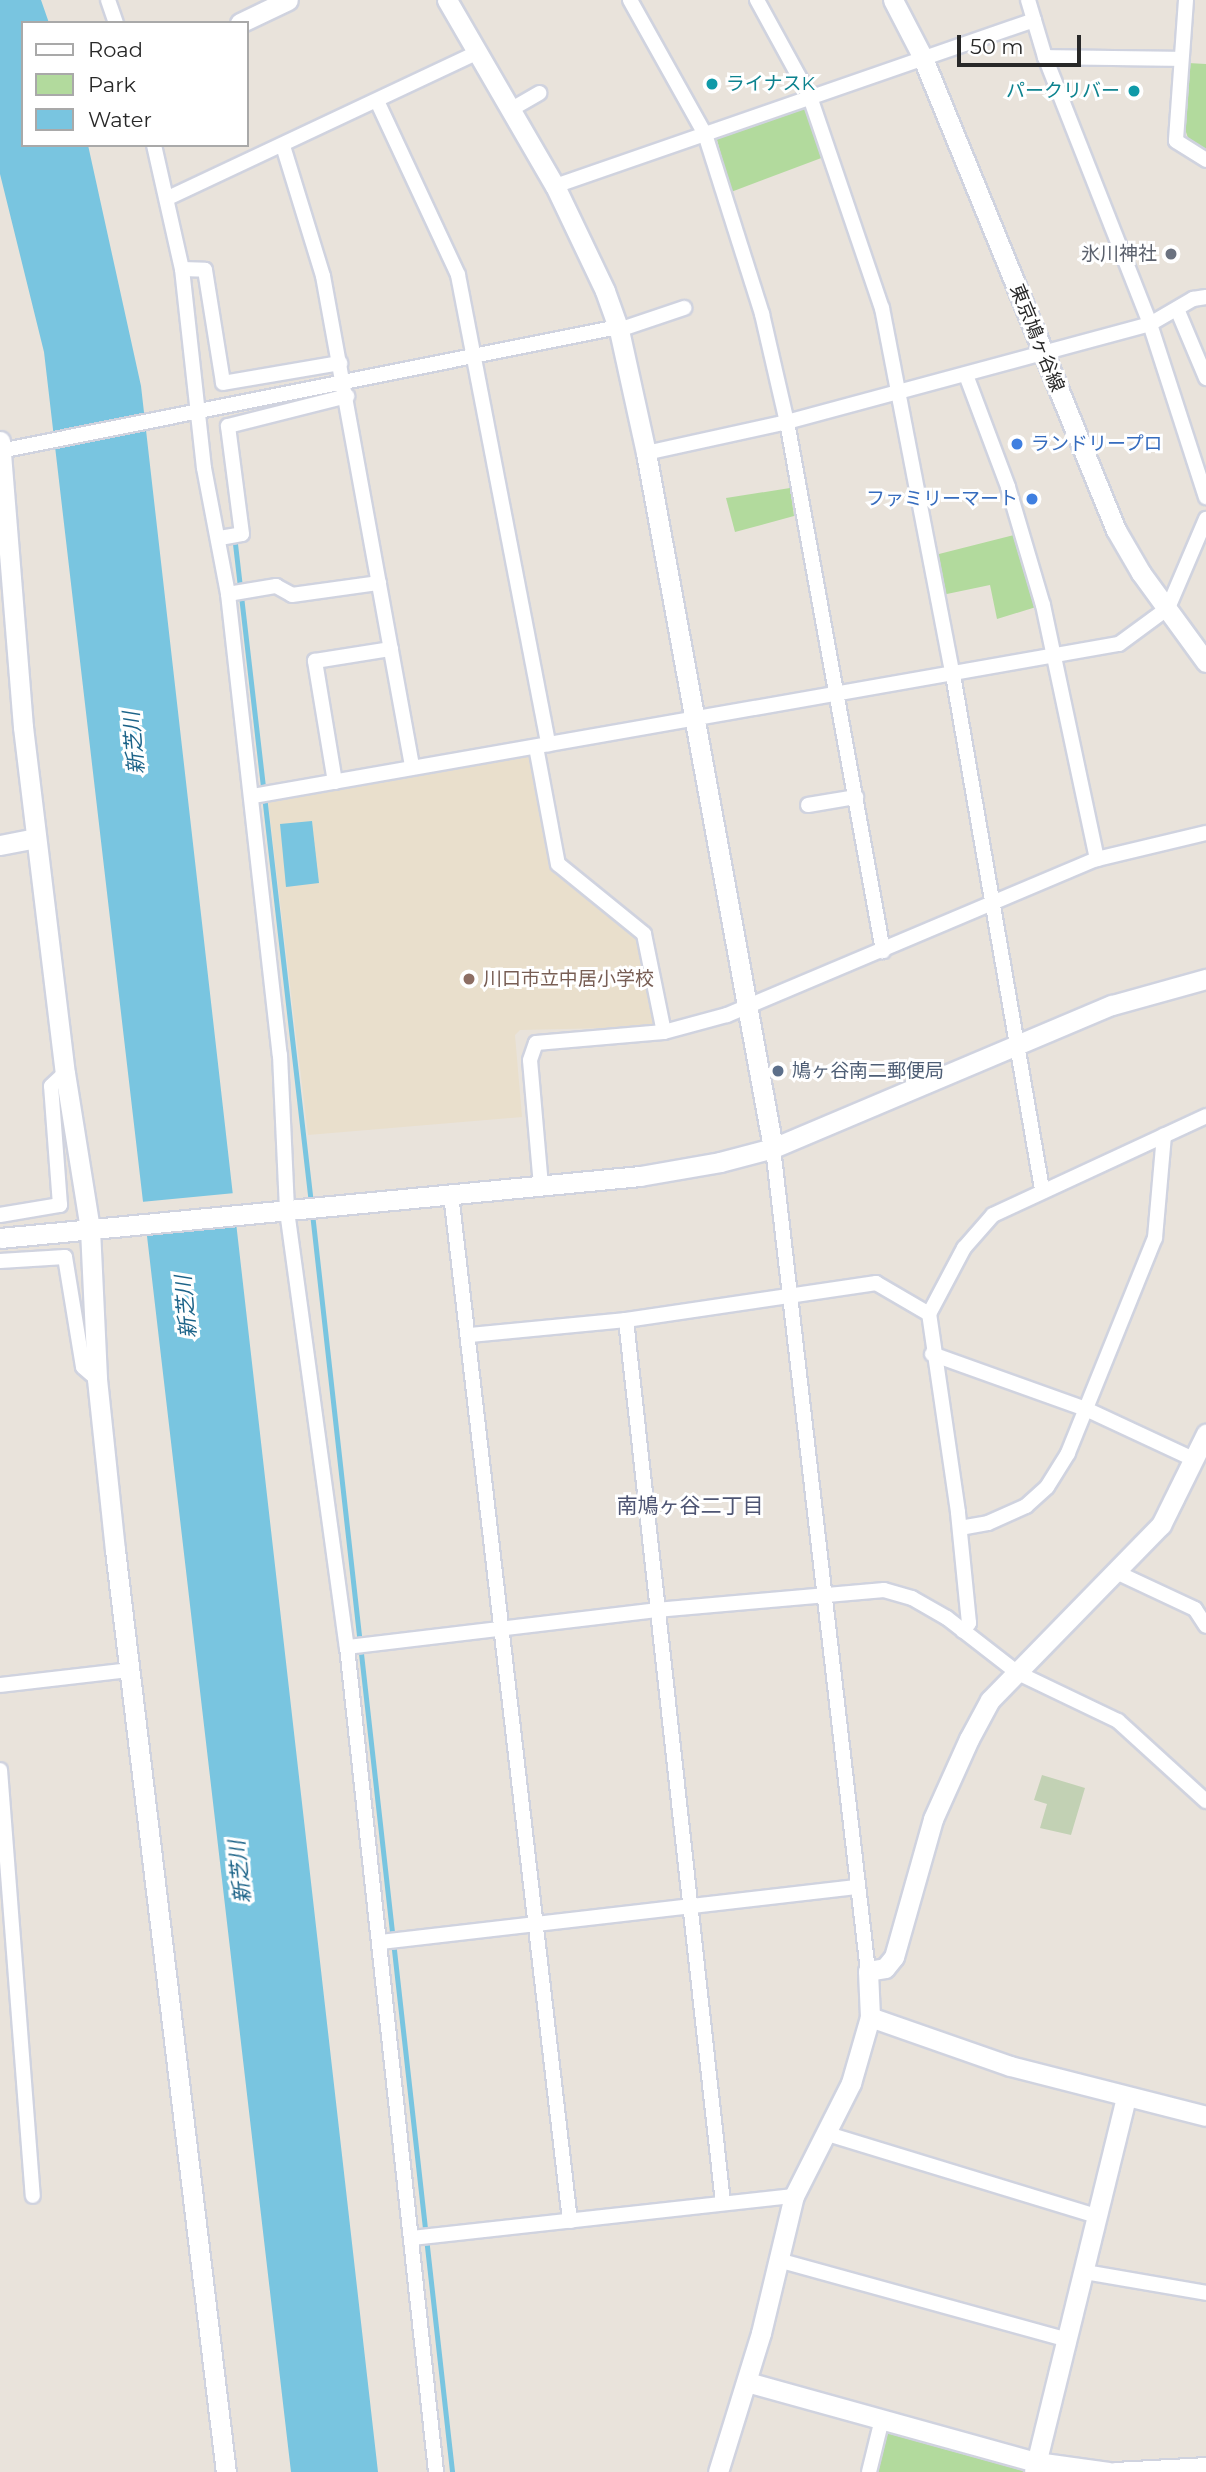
<!DOCTYPE html>
<html>
<head>
<meta charset="utf-8">
<style>
	body { margin:0 }
	#map { position:relative; width:1206px; height:2472px; overflow:hidden; background:#e9e3db; font-family:Montserrat,"Noto Sans JP",sans-serif }
	div>[style] { position:absolute }
	.education>* { inset:0; background:#e9dfcc }
	.green>* { inset:0; background:#b2da9d }
	.cemetery>* { inset:0; background:#c2d1b4 }
	.water>* { inset:0; background:#79c5e0 }
	.pier>* { inset:0; background:#e9e3db }
	.stream>* { height:5px; margin:-2.5px; padding:0 2.5px; transform-origin:2.5px; border-radius:2.5px; background:#79c5e0 }
	.roads { filter:drop-shadow(2px 0 #d0d3df) drop-shadow(-2px 0 #d0d3df) drop-shadow(0 2px #d0d3df) drop-shadow(0 -2px #d0d3df) }
	.street>* { height:14px; margin:-7px; padding:0 7px; transform-origin:7px; border-radius:7px; background:#fff }
	.secondary>* { height:19px; margin:-9.5px; padding:0 9.5px; transform-origin:9.5px; border-radius:9.5px; background:#fff }
	.dots>* { width:19px; height:19px; translate:-50% -50%; box-sizing:border-box; border:4px solid #fff; border-radius:50% }
	span { translate:-50% -50%; white-space:nowrap; text-align:center; line-height:1.15; -webkit-text-stroke:6px #fff; paint-order:stroke }
	.culture-label { font-size:19px; color:#0d838f }
	.left { translate:0 -50%; text-align:left }
	.right { translate:-100% -50%; text-align:right }
	.worship-label { font-size:19px; color:#5b616d }
	.street-label { font-size:19px; color:#282828 }
	.shop-label { font-size:19px; color:#366cbe }
	.education-label { font-size:19px; color:#785e54 }
	.service-label { font-size:19px; color:#4e5e75 }
	.water-label { font-size:21px; color:#1c6388; font-style:italic }
	.neighbourhood-label { font-size:21px; color:#4e5573 }
	.legend { position:absolute; left:21px; top:21px; width:228px; height:126px; box-sizing:border-box; background:#fff; border:2px solid #a9a9a9; margin:0; padding:9px 12px; list-style:none; font-size:21px; color:#282828 }
	.legend li { display:flex; align-items:center; gap:14px; height:35px }
	.legend b { width:35px; border:2px solid #a9a9a9 }
	.scale { position:absolute; left:957px; top:35px; width:124px; height:32px; box-sizing:border-box; border:4px solid #282828; border-top:0; padding-left:9px; font-size:21px; line-height:24px; white-space:nowrap; color:#282828; -webkit-text-stroke:5px #fff; paint-order:stroke }
</style>
</head>
<body>
<div id="map">
	<div class="education">
		<i style="clip-path:polygon(525px 755px,532px 760px,553px 869px,640px 938px,658px 1020px,652px 1027px,520px 1030px,515px 1035px,522px 1117px,308px 1135px,268px 802px)"></i>
	</div>
	<div class="green">
		<i style="clip-path:polygon(1188px 63px,1206px 64px,1206px 150px,1188px 138px,1185px 129px)"></i>
		<i style="clip-path:polygon(802px 106px,808px 108px,824px 157px,731px 192px,716px 136px)"></i>
		<i style="clip-path:polygon(790px 488px,794px 516px,735px 532px,726px 498px)"></i>
		<i style="clip-path:polygon(1014px 535px,1036px 607px,997px 619px,990px 585px,942px 595px,935px 555px)"></i>
		<i style="clip-path:polygon(889px 2431px,1022px 2468px,1025px 2472px,875px 2472px,884px 2433px)"></i>
	</div>
	<div class="cemetery">
		<i style="clip-path:polygon(1042px 1775px,1085px 1788px,1071px 1835px,1040px 1828px,1047px 1804px,1034px 1800px)"></i>
	</div>
	<div class="water">
		<i style="clip-path:polygon(0 0,41px 0,49px 23px,23px 23px,23px 145px,88px 145px,141px 386px,378px 2472px,291px 2472px,44px 352px,0 174px)"></i>
		<i style="clip-path:polygon(312px 821px,319px 883px,286px 887px,280px 824px)"></i>
	</div>
	<div class="pier">
		<i style="clip-path:polygon(235px 1193px,239px 1224px,145px 1234px,141px 1202px)"></i>
	</div>
	<div class="stream">
		<i style="left:234px;top:535px;width:673px;rotate:83.43deg"></i>
		<i style="left:312px;top:1213px;width:1267px;rotate:83.65deg"></i>
	</div>
	<div class="roads">
		<div class="street">
			<i style="left:108px;top:0;width:24px;rotate:71deg"></i>
			<i style="left:630px;top:0;width:154px;rotate:60.8deg"></i>
			<i style="left:705px;top:134px;width:189px;rotate:72.4deg"></i>
			<i style="left:762px;top:314px;width:111px;rotate:77deg"></i>
			<i style="left:787px;top:422px;width:538px;rotate:79.71deg"></i>
			<i style="left:757px;top:0;width:111px;rotate:61.3deg"></i>
			<i style="left:810px;top:97px;width:223px;rotate:71.2deg"></i>
			<i style="left:882px;top:308px;width:374px;rotate:79.1deg"></i>
			<i style="left:953px;top:675px;width:522px;rotate:80.18deg"></i>
			<i style="left:1028px;top:0;width:59px;rotate:73.4deg"></i>
			<i style="left:1045px;top:57px;width:287px;rotate:68.5deg"></i>
			<i style="left:1150px;top:324px;width:182px;rotate:72.1deg"></i>
			<i style="left:1186px;top:0;width:141px;rotate:94.1deg"></i>
			<i style="left:1176px;top:141px;width:36px;rotate:32deg"></i>
			<i style="left:1045px;top:57px;width:136px;rotate:0.8deg"></i>
			<i style="left:377px;top:101px;width:192px;rotate:65deg"></i>
			<i style="left:458px;top:275px;width:478px;rotate:79.1deg"></i>
			<i style="left:510px;top:110px;width:34px;rotate:-30deg"></i>
			<i style="left:154px;top:145px;width:127px;rotate:77.3deg"></i>
			<i style="left:182px;top:269px;width:200px;rotate:83.7deg"></i>
			<i style="left:204px;top:468px;width:128px;rotate:79.2deg"></i>
			<i style="left:228px;top:594px;width:464px;rotate:83.6deg"></i>
			<i style="left:280px;top:1055px;width:156px;rotate:87.4deg"></i>
			<i style="left:287px;top:1211px;width:440px;rotate:82.2deg"></i>
			<i style="left:347px;top:1647px;width:830px;rotate:83.84deg"></i>
			<i style="left:283px;top:146px;width:136px;rotate:72.9deg"></i>
			<i style="left:323px;top:276px;width:499px;rotate:79.7deg"></i>
			<i style="left:555px;top:186px;width:507px;rotate:-19.11deg"></i>
			<i style="left:168px;top:198px;width:340px;rotate:-25.2deg"></i>
			<i style="left:182px;top:269px;width:23px;rotate:2deg"></i>
			<i style="left:205px;top:270px;width:114px;rotate:80.9deg"></i>
			<i style="left:223px;top:383px;width:119px;rotate:-9.7deg"></i>
			<i style="left:1177px;top:309px;width:75px;rotate:67.2deg"></i>
			<i style="left:619px;top:330px;width:69px;rotate:-18.7deg"></i>
			<i style="left:966px;top:375px;width:120px;rotate:69.4deg"></i>
			<i style="left:1008px;top:487px;width:123px;rotate:73.5deg"></i>
			<i style="left:1043px;top:605px;width:260px;rotate:78deg"></i>
			<i style="left:0;top:451px;width:630px;rotate:-11.35deg"></i>
			<i style="left:646px;top:453px;width:144px;rotate:-12.4deg"></i>
			<i style="left:787px;top:422px;width:376px;rotate:-15.1deg"></i>
			<i style="left:1150px;top:324px;width:50px;rotate:-30.2deg"></i>
			<i style="left:1193px;top:299px;width:13px;rotate:-9deg"></i>
			<i style="left:220px;top:538px;width:22px;rotate:-10deg"></i>
			<i style="left:242px;top:534px;width:109px;rotate:-97.4deg"></i>
			<i style="left:228px;top:426px;width:123px;rotate:-14.1deg"></i>
			<i style="left:228px;top:594px;width:49px;rotate:-9.5deg"></i>
			<i style="left:276px;top:586px;width:18px;rotate:29deg"></i>
			<i style="left:292px;top:595px;width:88px;rotate:-7.9deg"></i>
			<i style="left:536px;top:747px;width:119px;rotate:79.4deg"></i>
			<i style="left:558px;top:864px;width:111px;rotate:39.1deg"></i>
			<i style="left:644px;top:934px;width:100px;rotate:78.5deg"></i>
			<i style="left:335px;top:782px;width:123px;rotate:-99.4deg"></i>
			<i style="left:315px;top:661px;width:77px;rotate:-9deg"></i>
			<i style="left:253px;top:796px;width:879px;rotate:-9.96deg"></i>
			<i style="left:1119px;top:644px;width:61px;rotate:-36.3deg"></i>
			<i style="left:1168px;top:608px;width:97px;rotate:-66.9deg"></i>
			<i style="left:808px;top:805px;width:49px;rotate:-9.5deg"></i>
			<i style="left:773px;top:1148px;width:828px;rotate:83.42deg"></i>
			<i style="left:541px;top:1186px;width:126px;rotate:-95deg"></i>
			<i style="left:530px;top:1060px;width:18px;rotate:-71deg"></i>
			<i style="left:536px;top:1043px;width:128px;rotate:-4.9deg"></i>
			<i style="left:664px;top:1032px;width:65px;rotate:-15.1deg"></i>
			<i style="left:727px;top:1015px;width:402px;rotate:-22.9deg"></i>
			<i style="left:1097px;top:859px;width:112px;rotate:-13.4deg"></i>
			<i style="left:451px;top:1194px;width:1034px;rotate:83.39deg"></i>
			<i style="left:0;top:1215px;width:61px;rotate:-9.5deg"></i>
			<i style="left:60px;top:1205px;width:119px;rotate:-94.3deg"></i>
			<i style="left:51px;top:1086px;width:19px;rotate:-43deg"></i>
			<i style="left:0;top:1261px;width:65px;rotate:-3.5deg"></i>
			<i style="left:65px;top:1257px;width:111px;rotate:80.7deg"></i>
			<i style="left:83px;top:1367px;width:18px;rotate:41deg"></i>
			<i style="left:626px;top:1320px;width:888px;rotate:83.73deg"></i>
			<i style="left:470px;top:1335px;width:157px;rotate:-5.5deg"></i>
			<i style="left:626px;top:1320px;width:253px;rotate:-8.4deg"></i>
			<i style="left:876px;top:1283px;width:61px;rotate:30.3deg"></i>
			<i style="left:932px;top:1354px;width:164px;rotate:19.7deg"></i>
			<i style="left:1086px;top:1409px;width:118px;rotate:25deg"></i>
			<i style="left:960px;top:1528px;width:28px;rotate:-10deg"></i>
			<i style="left:988px;top:1523px;width:42px;rotate:-24.1deg"></i>
			<i style="left:1026px;top:1506px;width:28px;rotate:-42deg"></i>
			<i style="left:1047px;top:1487px;width:40px;rotate:-58deg"></i>
			<i style="left:1068px;top:1453px;width:232px;rotate:-68deg"></i>
			<i style="left:1155px;top:1238px;width:103px;rotate:-85deg"></i>
			<i style="left:1116px;top:1572px;width:87px;rotate:25.1deg"></i>
			<i style="left:1195px;top:1609px;width:20px;rotate:57deg"></i>
			<i style="left:963px;top:1631px;width:10px;rotate:-53deg"></i>
			<i style="left:969px;top:1623px;width:112px;rotate:-95.7deg"></i>
			<i style="left:958px;top:1512px;width:200px;rotate:-98.3deg"></i>
			<i style="left:929px;top:1314px;width:75px;rotate:-62.1deg"></i>
			<i style="left:964px;top:1248px;width:44px;rotate:-48.7deg"></i>
			<i style="left:993px;top:1215px;width:235px;rotate:-24.9deg"></i>
			<i style="left:347px;top:1647px;width:311px;rotate:-6.8deg"></i>
			<i style="left:656px;top:1610px;width:229px;rotate:-5deg"></i>
			<i style="left:884px;top:1590px;width:29px;rotate:16deg"></i>
			<i style="left:912px;top:1598px;width:40px;rotate:29.7deg"></i>
			<i style="left:947px;top:1618px;width:90px;rotate:37.8deg"></i>
			<i style="left:1018px;top:1673px;width:111px;rotate:25.6deg"></i>
			<i style="left:1118px;top:1721px;width:119px;rotate:42.3deg"></i>
			<i style="left:0;top:1685px;width:131px;rotate:-6.6deg"></i>
			<i style="left:0;top:1770px;width:427px;rotate:85.6deg"></i>
			<i style="left:381px;top:1942px;width:480px;rotate:-6.6deg"></i>
			<i style="left:828px;top:2134px;width:280px;rotate:17deg"></i>
			<i style="left:412px;top:2238px;width:384px;rotate:-6.3deg"></i>
			<i style="left:778px;top:2260px;width:301px;rotate:15.4deg"></i>
			<i style="left:1085px;top:2272px;width:123px;rotate:9.8deg"></i>
			<i style="left:869px;top:2472px;width:55px;rotate:-76.2deg"></i>
		</div>
		<div class="secondary">
			<i style="left:447px;top:0;width:215px;rotate:59.9deg"></i>
			<i style="left:555px;top:186px;width:116px;rotate:64.5deg"></i>
			<i style="left:605px;top:291px;width:41px;rotate:70.3deg"></i>
			<i style="left:619px;top:330px;width:126px;rotate:77.6deg"></i>
			<i style="left:646px;top:453px;width:707px;rotate:79.64deg"></i>
			<i style="left:893px;top:0;width:63px;rotate:62.6deg"></i>
			<i style="left:922px;top:56px;width:512px;rotate:67.74deg"></i>
			<i style="left:1116px;top:530px;width:50px;rotate:59.8deg"></i>
			<i style="left:1141px;top:573px;width:110px;rotate:53.9deg"></i>
			<i style="left:240px;top:23px;width:53px;rotate:-25.6deg"></i>
			<i style="left:0;top:441px;width:287px;rotate:85.4deg"></i>
			<i style="left:23px;top:727px;width:349px;rotate:83.1deg"></i>
			<i style="left:65px;top:1073px;width:158px;rotate:80.9deg"></i>
			<i style="left:90px;top:1229px;width:150px;rotate:87.3deg"></i>
			<i style="left:97px;top:1379px;width:172px;rotate:84deg"></i>
			<i style="left:115px;top:1550px;width:929px;rotate:83.14deg"></i>
			<i style="left:0;top:845px;width:36px;rotate:-11deg"></i>
			<i style="left:0;top:1238px;width:643px;rotate:-5.53deg"></i>
			<i style="left:640px;top:1176px;width:81px;rotate:-9.9deg"></i>
			<i style="left:720px;top:1162px;width:55px;rotate:-14.8deg"></i>
			<i style="left:773px;top:1148px;width:368px;rotate:-22.9deg"></i>
			<i style="left:1112px;top:1005px;width:98px;rotate:-15.5deg"></i>
			<i style="left:870px;top:2017px;width:148px;rotate:19.3deg"></i>
			<i style="left:1010px;top:2066px;width:202px;rotate:14.3deg"></i>
			<i style="left:747px;top:2382px;width:300px;rotate:15.5deg"></i>
			<i style="left:1036px;top:2462px;width:73px;rotate:7.9deg"></i>
			<i style="left:718px;top:2472px;width:145px;rotate:-72.8deg"></i>
			<i style="left:761px;top:2333px;width:141px;rotate:-76.5deg"></i>
			<i style="left:794px;top:2196px;width:127px;rotate:-63.2deg"></i>
			<i style="left:851px;top:2083px;width:69px;rotate:-73.9deg"></i>
			<i style="left:870px;top:2017px;width:46px;rotate:-92.5deg"></i>
			<i style="left:868px;top:1971px;width:17px;rotate:-10deg"></i>
			<i style="left:885px;top:1968px;width:14px;rotate:-51deg"></i>
			<i style="left:894px;top:1957px;width:143px;rotate:-74.2deg"></i>
			<i style="left:933px;top:1819px;width:88px;rotate:-65.8deg"></i>
			<i style="left:969px;top:1739px;width:44px;rotate:-61.7deg"></i>
			<i style="left:990px;top:1700px;width:245px;rotate:-45.7deg"></i>
			<i style="left:1161px;top:1525px;width:102px;rotate:-63.7deg"></i>
			<i style="left:1034px;top:2472px;width:385px;rotate:-76.2deg"></i>
			<i style="left:1115px;top:2472px;width:91px;rotate:-3.1deg"></i>
		</div>
	</div>
	<div class="dots">
		<i style="left:712px;top:84px;background:#0f9aa8"></i>
		<i style="left:1134px;top:91px;background:#0f9aa8"></i>
		<i style="left:1171px;top:254px;background:#6b7280"></i>
		<i style="left:1017px;top:444px;background:#3f7fe0"></i>
		<i style="left:1032px;top:499px;background:#3f7fe0"></i>
		<i style="left:469px;top:979px;background:#8d6e63"></i>
		<i style="left:778px;top:1071px;background:#5c6f8a"></i>
	</div>
	<div class="culture-label">
		<span class="left" style="left:726px;top:84px">ライナスK</span>
		<span class="right" style="left:1120px;top:91px">パークリバー</span>
	</div>
	<div class="worship-label">
		<span class="right" style="left:1157px;top:254px">氷川神社</span>
	</div>
	<div class="street-label">
		<span style="left:1037px;top:338px;rotate:68deg">東京鳩ヶ谷線</span>
	</div>
	<div class="shop-label">
		<span class="left" style="left:1031px;top:444px">ランドリープロ</span>
		<span class="right" style="left:1018px;top:499px">ファミリーマート</span>
	</div>
	<div class="education-label">
		<span class="left" style="left:483px;top:979px">川口市立中居小学校</span>
	</div>
	<div class="service-label">
		<span class="left" style="left:792px;top:1071px">鳩ヶ谷南二郵便局</span>
	</div>
	<div class="water-label">
		<span style="left:134px;top:743px;rotate:-95deg">新芝川</span>
		<span style="left:186px;top:1307px;rotate:-95deg">新芝川</span>
		<span style="left:240px;top:1872px;rotate:-96deg">新芝川</span>
	</div>
	<div class="neighbourhood-label">
		<span style="left:690px;top:1506px">南鳩ヶ谷二丁目</span>
	</div>
	<ul class="legend">
	<li><b style="height:9px;background:#fff"></b>Road</li>
	<li><b style="height:19px;background:#b2da9d"></b>Park</li>
	<li><b style="height:19px;background:#79c5e0"></b>Water</li>
	</ul>
	<div class="scale">50 m</div>
</div>
</body>
</html>
